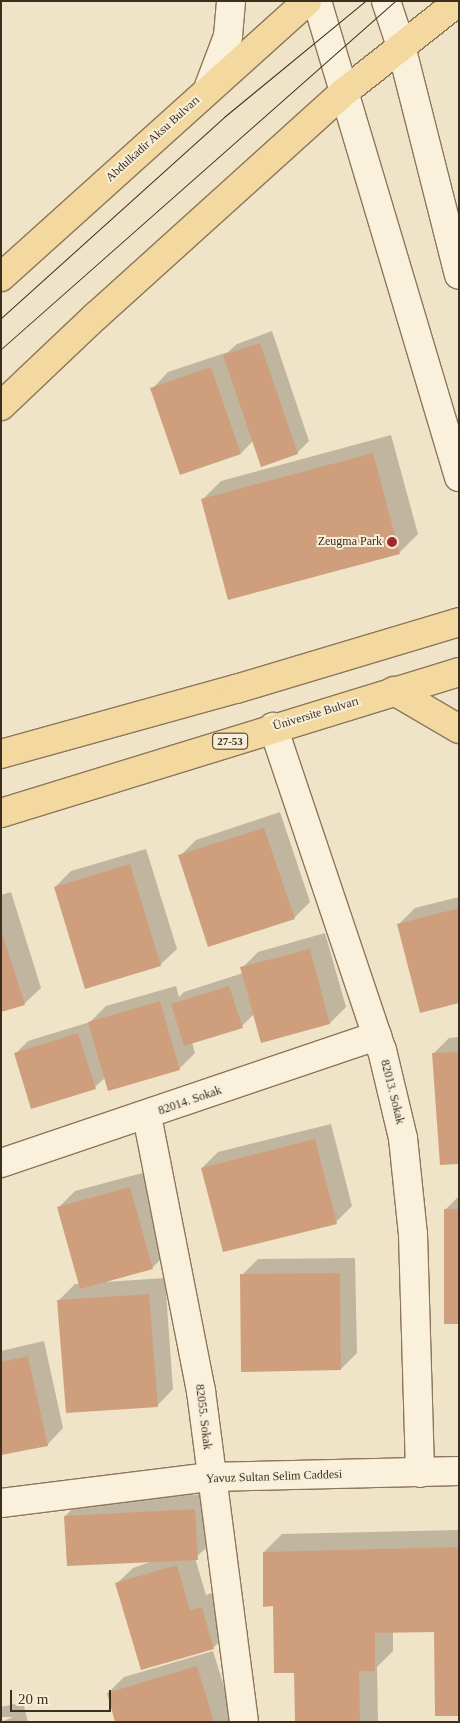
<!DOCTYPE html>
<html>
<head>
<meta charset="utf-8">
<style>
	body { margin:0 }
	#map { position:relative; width:460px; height:1723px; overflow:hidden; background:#f0e4c8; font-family:Georgia,serif }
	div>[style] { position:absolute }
	.shadow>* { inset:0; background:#0003 }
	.building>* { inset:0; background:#cf9f7d }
	.roads { filter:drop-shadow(1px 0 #8d765c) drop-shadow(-1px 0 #8d765c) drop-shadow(0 1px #8d765c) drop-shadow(0 -1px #8d765c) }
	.minor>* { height:28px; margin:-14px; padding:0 14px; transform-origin:14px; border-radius:14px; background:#faf1dc }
	.tertiary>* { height:28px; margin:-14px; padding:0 14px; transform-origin:14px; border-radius:14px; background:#faf1dc }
	.secondary>* { height:28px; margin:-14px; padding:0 14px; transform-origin:14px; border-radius:14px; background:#faf1dc }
	.primary>* { height:28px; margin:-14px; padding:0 14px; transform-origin:14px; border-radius:14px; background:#f3d9a0 }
	.tram>* { height:1px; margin:-0.5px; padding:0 0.5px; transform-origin:0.5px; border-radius:0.5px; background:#3d2e20 }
	.dots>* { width:14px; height:14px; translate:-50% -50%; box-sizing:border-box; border:2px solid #f7eed8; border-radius:50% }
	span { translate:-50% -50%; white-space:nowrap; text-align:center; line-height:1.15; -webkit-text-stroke:4px #f7eed8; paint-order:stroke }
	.shield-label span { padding:1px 4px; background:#f7eed8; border:1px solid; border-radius:4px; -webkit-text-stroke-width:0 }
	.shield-label { font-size:11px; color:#3d2e20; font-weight:700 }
	.street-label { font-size:12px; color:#3d2e20 }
	.poi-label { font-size:12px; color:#3d2e20 }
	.right { translate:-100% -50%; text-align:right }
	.frame { position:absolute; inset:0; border:2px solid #3d2e20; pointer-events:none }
	.scale { position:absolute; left:10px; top:1690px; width:101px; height:22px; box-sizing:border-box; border:2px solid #3d2e20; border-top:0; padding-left:6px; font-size:15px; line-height:18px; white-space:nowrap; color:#3d2e20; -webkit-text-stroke:4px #f7eed8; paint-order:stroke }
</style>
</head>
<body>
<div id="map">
	<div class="shadow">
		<i style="clip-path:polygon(272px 331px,309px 441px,297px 453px,253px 441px,241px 453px,152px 389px,168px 372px,228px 352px,237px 344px)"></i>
		<i style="clip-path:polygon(391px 435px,418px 534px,400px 552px,229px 598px,202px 500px,221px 481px)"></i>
		<i style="clip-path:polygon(280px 812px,310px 902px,294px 918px,180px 856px,196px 840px)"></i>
		<i style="clip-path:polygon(146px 849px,177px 949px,160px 965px,55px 887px,71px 871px)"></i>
		<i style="clip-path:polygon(11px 892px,41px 988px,24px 1004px,1px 1011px,1px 895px)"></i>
		<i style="clip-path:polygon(459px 897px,459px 1002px,399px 924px,415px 908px)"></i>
		<i style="clip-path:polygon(325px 933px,346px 1007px,330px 1023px,254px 1014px,242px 1026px,192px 1042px,195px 1053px,179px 1069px,106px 1077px,95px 1087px,15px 1054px,28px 1041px,90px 1022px,106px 1006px,176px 986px,179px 997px,184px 992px,243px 973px,242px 968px,258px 952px)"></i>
		<i style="clip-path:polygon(459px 1037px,459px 1163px,433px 1054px,449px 1038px)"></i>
		<i style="clip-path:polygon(331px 1124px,352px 1206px,336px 1222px,202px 1168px,218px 1152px)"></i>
		<i style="clip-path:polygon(146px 1172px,168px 1252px,152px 1268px,105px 1282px,165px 1278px,173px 1389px,157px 1406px,59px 1300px,75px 1284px,79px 1284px,59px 1207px,75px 1191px)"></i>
		<i style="clip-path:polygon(459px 1196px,459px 1323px,445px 1210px)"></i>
		<i style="clip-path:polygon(355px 1258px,357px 1353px,341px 1369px,242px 1275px,258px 1259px)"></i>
		<i style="clip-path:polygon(44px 1341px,63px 1428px,47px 1445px,1px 1454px,1px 1351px)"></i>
		<i style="clip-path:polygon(211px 1494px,213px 1542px,195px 1558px,206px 1595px,218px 1591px,230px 1631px,213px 1648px,116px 1584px,133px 1568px,153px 1561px,65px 1516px,82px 1500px)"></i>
		<i style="clip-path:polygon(459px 1530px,459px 1715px,435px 1631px,393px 1631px,393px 1651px,377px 1667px,378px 1722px,296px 1722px,295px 1672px,274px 1605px,264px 1552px,282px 1534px)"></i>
		<i style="clip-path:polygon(213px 1651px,235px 1722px,117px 1722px,108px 1693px,124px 1677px)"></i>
		<i style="clip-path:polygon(23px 1702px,28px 1722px,1px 1722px,13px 1717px,1px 1717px,1px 1707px)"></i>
	</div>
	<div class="building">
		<i style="clip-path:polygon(260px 343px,298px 454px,261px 467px,223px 355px)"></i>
		<i style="clip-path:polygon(211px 367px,241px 454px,180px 475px,150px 388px)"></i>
		<i style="clip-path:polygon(373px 453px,400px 554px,228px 600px,201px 499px)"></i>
		<i style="clip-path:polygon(264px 828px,295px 919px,208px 947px,178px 855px)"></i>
		<i style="clip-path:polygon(130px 864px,161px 966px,85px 989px,54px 887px)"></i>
		<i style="clip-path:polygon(459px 908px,459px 1003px,420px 1013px,397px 924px)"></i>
		<i style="clip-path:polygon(1px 929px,25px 1005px,1px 1012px)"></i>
		<i style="clip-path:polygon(310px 949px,330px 1024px,261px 1043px,240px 967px)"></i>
		<i style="clip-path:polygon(229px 986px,243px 1028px,184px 1046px,171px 1004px)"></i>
		<i style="clip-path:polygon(160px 1001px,180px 1070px,108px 1091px,88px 1022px)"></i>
		<i style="clip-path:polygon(78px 1033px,96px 1089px,31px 1109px,14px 1053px)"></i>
		<i style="clip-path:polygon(459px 1052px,459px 1164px,440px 1165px,432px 1053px)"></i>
		<i style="clip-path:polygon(315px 1139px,337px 1224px,223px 1252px,201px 1168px)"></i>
		<i style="clip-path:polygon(130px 1187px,153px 1269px,80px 1289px,57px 1207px)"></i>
		<i style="clip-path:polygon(444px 1209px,459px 1209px,459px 1324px,444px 1324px)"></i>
		<i style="clip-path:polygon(340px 1273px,341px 1370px,241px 1372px,240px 1274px)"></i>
		<i style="clip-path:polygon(149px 1294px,158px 1407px,66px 1413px,57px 1300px)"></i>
		<i style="clip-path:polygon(28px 1356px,48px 1446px,1px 1455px,1px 1362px)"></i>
		<i style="clip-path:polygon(195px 1509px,198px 1560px,67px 1566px,64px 1516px)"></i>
		<i style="clip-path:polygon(459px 1547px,459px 1716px,435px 1716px,434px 1632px,375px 1633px,375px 1671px,359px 1671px,360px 1722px,295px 1722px,294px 1673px,274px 1673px,273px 1606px,263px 1607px,263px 1552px)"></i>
		<i style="clip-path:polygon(177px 1565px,190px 1610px,202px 1607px,214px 1649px,141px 1670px,115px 1583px)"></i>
		<i style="clip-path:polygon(197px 1666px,214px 1722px,115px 1722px,107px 1693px)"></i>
	</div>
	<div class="roads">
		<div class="minor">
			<i style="left:208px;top:89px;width:57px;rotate:-69.3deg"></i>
			<i style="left:228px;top:36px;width:35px;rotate:-85deg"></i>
			<i style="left:273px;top:727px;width:341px;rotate:71.4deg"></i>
			<i style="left:382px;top:1050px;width:90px;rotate:76.6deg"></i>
			<i style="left:403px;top:1138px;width:97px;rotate:84.1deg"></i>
			<i style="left:413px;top:1234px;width:239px;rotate:88.3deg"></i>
			<i style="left:147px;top:1116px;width:280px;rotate:78.9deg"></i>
			<i style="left:201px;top:1391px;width:334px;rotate:82.6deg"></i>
			<i style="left:1px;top:1163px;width:397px;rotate:-18.7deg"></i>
		</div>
		<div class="tertiary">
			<i style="left:1px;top:1503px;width:211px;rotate:-7.1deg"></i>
			<i style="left:210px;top:1477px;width:249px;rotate:-1.4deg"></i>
		</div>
		<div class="secondary">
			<i style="left:317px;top:1px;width:497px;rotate:73.4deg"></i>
			<i style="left:386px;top:1px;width:47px;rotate:71.6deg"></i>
			<i style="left:401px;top:46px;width:236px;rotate:75.8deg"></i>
		</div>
		<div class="primary">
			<i style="left:1px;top:277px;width:412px;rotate:-42deg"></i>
			<i style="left:1px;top:406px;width:131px;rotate:-43.5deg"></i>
			<i style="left:96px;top:316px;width:333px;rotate:-42.1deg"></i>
			<i style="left:343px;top:93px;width:148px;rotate:-38.4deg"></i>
			<i style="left:394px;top:691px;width:75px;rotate:30.3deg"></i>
			<i style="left:1px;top:754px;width:244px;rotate:-15.5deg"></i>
			<i style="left:236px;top:689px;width:233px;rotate:-16.7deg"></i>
			<i style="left:1px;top:813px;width:479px;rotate:-17.1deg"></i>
		</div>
	</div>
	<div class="tram">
		<i style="left:1px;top:318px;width:300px;rotate:-42deg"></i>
		<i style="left:224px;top:117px;width:183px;rotate:-39.4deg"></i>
		<i style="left:1px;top:349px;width:526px;rotate:-41.45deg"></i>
	</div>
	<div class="dots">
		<i style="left:392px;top:542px;background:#9e2a2b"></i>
	</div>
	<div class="shield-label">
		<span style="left:230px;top:741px">27-53</span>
	</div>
	<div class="street-label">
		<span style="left:153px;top:139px;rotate:-42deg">Abdulkadir Aksu Bulvarı</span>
		<span style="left:316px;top:714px;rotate:-17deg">Üniversite Bulvarı</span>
		<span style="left:392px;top:1092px;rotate:76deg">82013. Sokak</span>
		<span style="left:190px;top:1101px;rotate:-19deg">82014. Sokak</span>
		<span style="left:203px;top:1417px;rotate:83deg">82055. Sokak</span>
		<span style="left:274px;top:1477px;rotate:-2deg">Yavuz Sultan Selim Caddesi</span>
	</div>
	<div class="poi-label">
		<span class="right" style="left:382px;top:542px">Zeugma Park</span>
	</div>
	<div class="frame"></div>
	<div class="scale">20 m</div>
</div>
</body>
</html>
